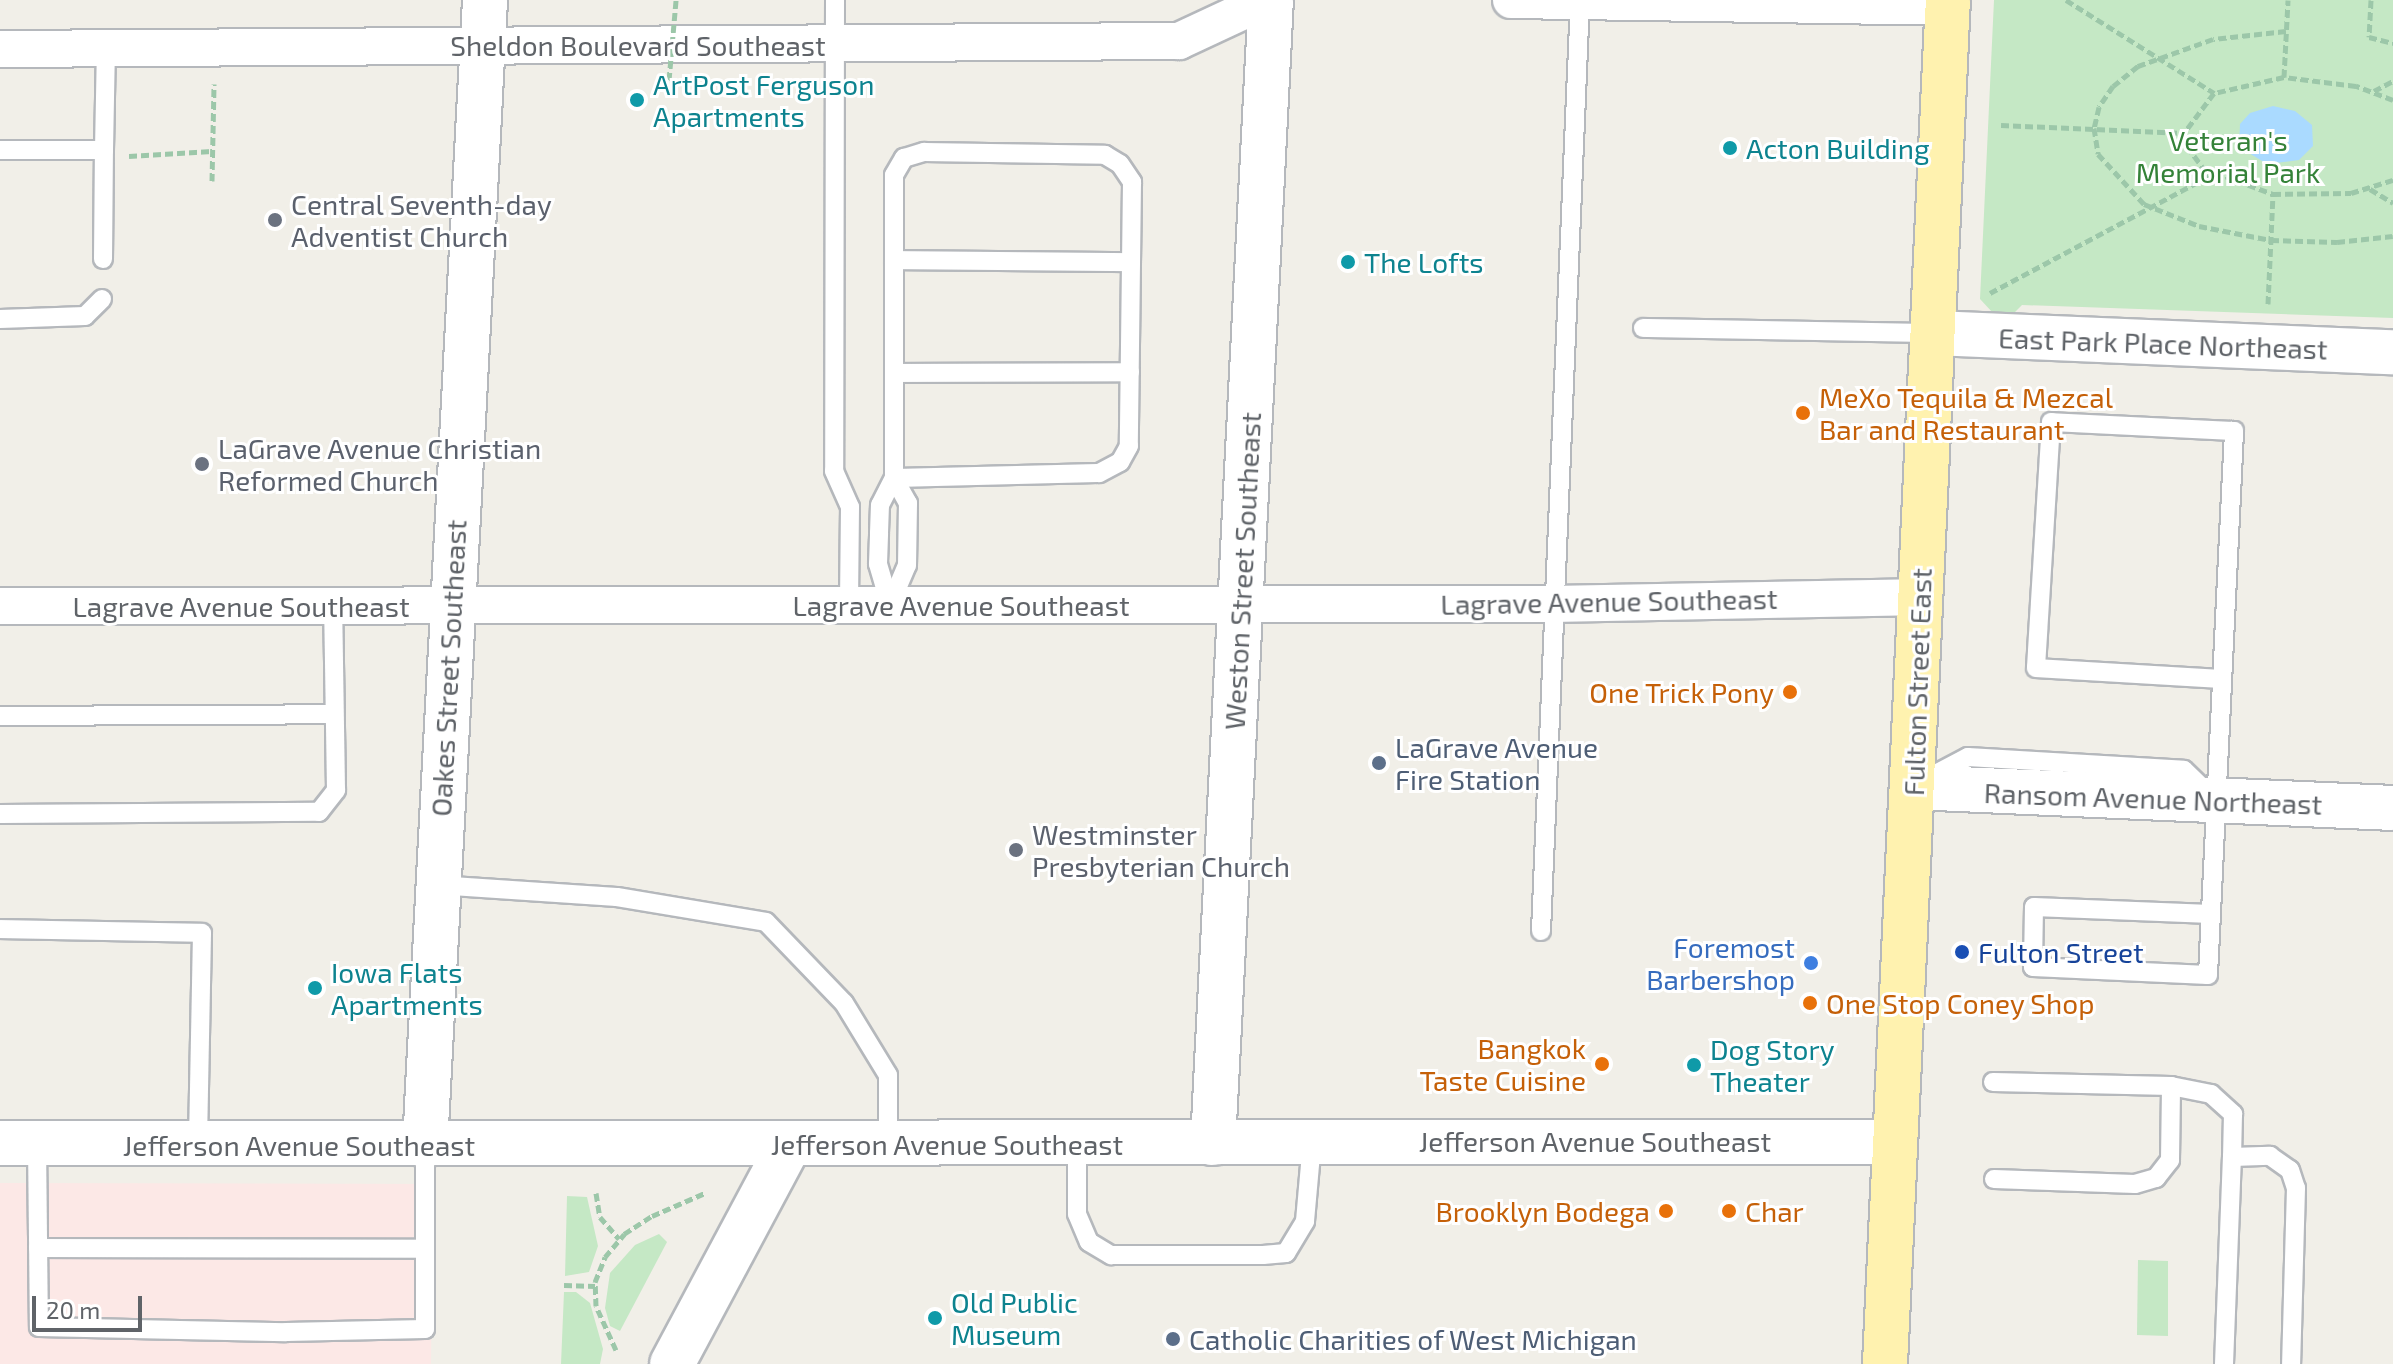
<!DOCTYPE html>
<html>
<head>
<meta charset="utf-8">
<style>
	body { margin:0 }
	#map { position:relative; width:2393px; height:1364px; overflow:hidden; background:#f1efe8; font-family:"Exo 2",sans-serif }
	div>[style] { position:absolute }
	.medical>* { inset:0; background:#fce8e6 }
	.green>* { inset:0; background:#c5e8c5 }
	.water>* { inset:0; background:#aadaff }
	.path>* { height:5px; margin-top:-2.5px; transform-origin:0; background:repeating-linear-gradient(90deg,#9cc7a9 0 8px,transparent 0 12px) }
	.roads { filter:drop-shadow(2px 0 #b5b8bc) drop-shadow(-2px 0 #b5b8bc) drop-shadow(0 2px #b5b8bc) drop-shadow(0 -2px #b5b8bc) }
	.lane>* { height:18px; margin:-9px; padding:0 9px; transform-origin:9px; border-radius:9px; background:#fff }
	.street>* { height:36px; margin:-18px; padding:0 18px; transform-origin:18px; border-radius:18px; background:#fff }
	.secondary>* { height:44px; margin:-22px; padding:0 22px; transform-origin:22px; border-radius:22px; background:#fff }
	.primary>* { height:44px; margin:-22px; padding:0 22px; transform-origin:22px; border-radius:22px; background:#fff2af }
	.path-bridge>* { height:5px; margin-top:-2.5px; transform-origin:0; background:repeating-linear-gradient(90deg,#9cc7a9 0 8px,transparent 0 12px) }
	.dots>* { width:22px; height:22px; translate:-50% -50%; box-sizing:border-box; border:4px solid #fff; border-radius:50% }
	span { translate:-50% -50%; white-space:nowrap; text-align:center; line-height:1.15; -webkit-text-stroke:6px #fff; paint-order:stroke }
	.street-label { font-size:28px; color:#5f6368 }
	.culture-label { font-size:28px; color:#0d838f }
	.left { translate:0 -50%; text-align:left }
	.park-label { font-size:28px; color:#348238 }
	.worship-label { font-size:28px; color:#5b616d }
	.food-label { font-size:28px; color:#c56008 }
	.right { translate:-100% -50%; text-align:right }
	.service-label { font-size:28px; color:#4e5e75 }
	.shop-label { font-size:28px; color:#366cbe }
	.transit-label { font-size:28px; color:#164399 }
	.scale { position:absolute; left:32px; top:1296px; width:110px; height:36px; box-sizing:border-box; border:4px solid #5f6368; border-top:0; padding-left:10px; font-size:24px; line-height:28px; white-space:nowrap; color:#5f6368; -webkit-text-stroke:6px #fff; paint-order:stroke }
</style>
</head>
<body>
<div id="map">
	<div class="medical">
		<i style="clip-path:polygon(0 1183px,433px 1184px,431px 1364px,0 1364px)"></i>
	</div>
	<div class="green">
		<i style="clip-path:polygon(1994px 0,2393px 0,2393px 318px,2022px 305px,2013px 314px,1993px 313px,1980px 299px)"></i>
		<i style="clip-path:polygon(567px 1196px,587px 1197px,598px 1246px,589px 1272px,565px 1276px)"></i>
		<i style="clip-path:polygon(659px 1234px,667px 1242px,620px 1331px,610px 1326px,605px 1308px,610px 1273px,635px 1245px)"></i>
		<i style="clip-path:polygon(2138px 1260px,2168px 1261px,2168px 1336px,2137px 1335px)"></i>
		<i style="clip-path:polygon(564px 1292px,576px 1292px,590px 1303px,603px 1349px,600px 1364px,561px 1364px)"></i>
	</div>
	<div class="water">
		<i style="clip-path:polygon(2273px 106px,2295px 111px,2312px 125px,2313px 146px,2299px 160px,2267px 164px,2239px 147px,2240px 124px,2250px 113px)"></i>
	</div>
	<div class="path">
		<i style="left:2066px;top:0;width:175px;rotate:32.1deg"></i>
		<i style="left:2371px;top:0;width:37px;rotate:93deg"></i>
		<i style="left:2369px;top:37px;width:25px;rotate:14deg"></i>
		<i style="left:2286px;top:31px;width:73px;rotate:173.7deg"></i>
		<i style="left:2213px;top:39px;width:80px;rotate:160.2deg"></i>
		<i style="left:2138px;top:66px;width:32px;rotate:141deg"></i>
		<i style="left:2113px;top:86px;width:25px;rotate:124deg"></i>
		<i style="left:2099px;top:107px;width:22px;rotate:103deg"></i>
		<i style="left:2094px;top:128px;width:26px;rotate:81deg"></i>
		<i style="left:2098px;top:154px;width:68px;rotate:47.4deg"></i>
		<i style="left:2144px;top:204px;width:59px;rotate:21.8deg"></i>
		<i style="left:2199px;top:226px;width:73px;rotate:11deg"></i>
		<i style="left:2271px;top:240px;width:66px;rotate:1.7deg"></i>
		<i style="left:2337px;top:242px;width:56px;rotate:-6.1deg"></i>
		<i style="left:2284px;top:77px;width:77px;rotate:-87deg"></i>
		<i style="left:2374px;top:91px;width:21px;rotate:-28deg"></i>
		<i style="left:2393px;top:100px;width:40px;rotate:-159deg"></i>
		<i style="left:2356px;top:86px;width:73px;rotate:-172.9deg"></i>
		<i style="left:2284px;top:77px;width:72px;rotate:167.1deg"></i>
		<i style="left:2214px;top:93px;width:50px;rotate:126.9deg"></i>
		<i style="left:2184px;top:133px;width:13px;rotate:77deg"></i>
		<i style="left:2187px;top:146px;width:27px;rotate:54deg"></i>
		<i style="left:2203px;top:168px;width:75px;rotate:20.4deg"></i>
		<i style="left:2273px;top:194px;width:78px;rotate:-0.7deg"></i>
		<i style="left:2351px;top:193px;width:44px;rotate:-17.2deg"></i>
		<i style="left:2001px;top:125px;width:183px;rotate:2.5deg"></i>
		<i style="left:129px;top:156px;width:83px;rotate:-3.4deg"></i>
		<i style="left:212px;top:181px;width:97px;rotate:-88.8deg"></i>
		<i style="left:2370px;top:189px;width:27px;rotate:31deg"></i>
		<i style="left:1990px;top:293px;width:253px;rotate:-28.1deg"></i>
		<i style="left:2268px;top:304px;width:110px;rotate:-87.4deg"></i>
		<i style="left:596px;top:1193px;width:24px;rotate:81deg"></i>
		<i style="left:600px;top:1217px;width:29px;rotate:49deg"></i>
		<i style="left:564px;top:1285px;width:31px;rotate:2deg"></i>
		<i style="left:616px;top:1350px;width:48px;rotate:-114.4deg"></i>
		<i style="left:596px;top:1306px;width:24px;rotate:-92deg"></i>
		<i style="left:595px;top:1282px;width:27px;rotate:-68deg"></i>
		<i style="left:605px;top:1257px;width:30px;rotate:-50deg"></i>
		<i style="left:624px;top:1234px;width:33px;rotate:-33deg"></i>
		<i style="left:652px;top:1216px;width:58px;rotate:-23.5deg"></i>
	</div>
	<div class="roads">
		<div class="lane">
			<i style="left:835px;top:0;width:471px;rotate:90.1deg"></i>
			<i style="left:834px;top:471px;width:39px;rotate:66deg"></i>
			<i style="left:850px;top:507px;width:98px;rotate:90.6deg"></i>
			<i style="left:0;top:150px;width:104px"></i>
			<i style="left:104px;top:150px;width:102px;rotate:-88.9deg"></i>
			<i style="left:924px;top:152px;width:181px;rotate:0.9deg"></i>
			<i style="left:1105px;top:155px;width:17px;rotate:31deg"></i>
			<i style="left:1120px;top:164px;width:22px;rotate:56deg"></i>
			<i style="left:1132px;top:182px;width:264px;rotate:90.7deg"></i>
			<i style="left:1129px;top:446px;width:18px;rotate:119deg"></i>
			<i style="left:1120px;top:462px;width:24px;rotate:152deg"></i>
			<i style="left:1099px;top:473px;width:205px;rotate:178.6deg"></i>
			<i style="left:894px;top:478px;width:303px;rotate:-90deg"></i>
			<i style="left:894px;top:175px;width:20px;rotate:-60deg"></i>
			<i style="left:904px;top:158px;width:21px;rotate:-17deg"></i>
			<i style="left:103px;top:259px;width:109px;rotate:-89.5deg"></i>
			<i style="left:894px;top:260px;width:237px;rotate:0.5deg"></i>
			<i style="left:0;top:319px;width:85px;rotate:-2deg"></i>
			<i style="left:85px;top:316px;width:24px;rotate:-45deg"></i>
			<i style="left:1643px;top:328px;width:289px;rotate:1deg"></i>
			<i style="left:894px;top:373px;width:236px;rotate:-0.2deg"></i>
			<i style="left:894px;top:478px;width:29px;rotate:61deg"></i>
			<i style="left:908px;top:503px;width:62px;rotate:90.9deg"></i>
			<i style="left:907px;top:565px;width:43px;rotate:113deg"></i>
			<i style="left:890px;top:605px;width:43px;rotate:-106.3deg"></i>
			<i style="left:878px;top:564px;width:31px;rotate:-88deg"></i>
			<i style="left:879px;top:533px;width:28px;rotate:-88deg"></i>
			<i style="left:880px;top:505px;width:30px;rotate:-63deg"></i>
			<i style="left:0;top:716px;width:333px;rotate:-0.3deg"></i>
			<i style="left:1928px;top:778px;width:45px;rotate:-27.7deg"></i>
			<i style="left:1968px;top:757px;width:216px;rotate:3.4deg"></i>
			<i style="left:2184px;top:770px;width:33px;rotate:44deg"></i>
			<i style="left:0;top:814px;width:319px;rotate:-0.4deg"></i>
			<i style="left:319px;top:812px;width:28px;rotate:-52deg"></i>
			<i style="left:336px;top:790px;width:184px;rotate:-90.9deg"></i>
			<i style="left:437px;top:885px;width:180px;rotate:3.8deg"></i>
			<i style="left:617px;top:897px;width:151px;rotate:9.5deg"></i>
			<i style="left:766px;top:922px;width:112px;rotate:46.1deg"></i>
			<i style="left:844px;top:1003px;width:84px;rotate:58.6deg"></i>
			<i style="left:888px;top:1075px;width:69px;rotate:90deg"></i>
			<i style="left:2211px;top:914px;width:177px;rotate:-177.7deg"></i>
			<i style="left:2034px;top:907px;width:60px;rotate:91deg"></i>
			<i style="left:2033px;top:967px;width:175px;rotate:2.6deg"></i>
			<i style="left:2208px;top:975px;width:545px;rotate:-87.26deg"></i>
			<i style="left:2234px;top:431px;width:183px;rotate:-177.2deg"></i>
			<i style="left:2051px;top:422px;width:246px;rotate:93.5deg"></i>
			<i style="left:2036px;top:668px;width:185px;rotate:3.4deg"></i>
			<i style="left:0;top:929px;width:202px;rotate:1.1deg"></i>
			<i style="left:202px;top:933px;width:211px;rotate:91.1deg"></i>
			<i style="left:1541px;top:931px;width:932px;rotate:-87.6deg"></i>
			<i style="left:1993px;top:1082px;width:178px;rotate:1.3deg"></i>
			<i style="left:2171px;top:1086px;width:41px;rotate:11.3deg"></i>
			<i style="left:2211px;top:1094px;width:30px;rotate:42deg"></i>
			<i style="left:2233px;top:1114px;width:43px;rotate:91.3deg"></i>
			<i style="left:37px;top:1143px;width:184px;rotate:89.4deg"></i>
			<i style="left:39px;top:1327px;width:247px;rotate:1.2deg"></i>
			<i style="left:286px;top:1332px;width:139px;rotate:-1.2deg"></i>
			<i style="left:425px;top:1329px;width:184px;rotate:-90deg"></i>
			<i style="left:1077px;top:1144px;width:70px;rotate:90deg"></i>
			<i style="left:1077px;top:1214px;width:30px;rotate:67deg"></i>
			<i style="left:1089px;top:1242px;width:26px;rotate:31deg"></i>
			<i style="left:1111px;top:1255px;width:152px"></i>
			<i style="left:1263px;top:1255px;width:23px;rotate:-5deg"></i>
			<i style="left:1286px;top:1253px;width:37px;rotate:-59deg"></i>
			<i style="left:1305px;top:1221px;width:79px;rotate:-84.9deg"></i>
			<i style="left:1994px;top:1179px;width:141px;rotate:2deg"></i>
			<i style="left:2135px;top:1184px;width:22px;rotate:-16deg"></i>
			<i style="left:2156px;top:1178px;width:23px;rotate:-52deg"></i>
			<i style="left:2170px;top:1160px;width:74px;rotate:-89.2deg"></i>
			<i style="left:38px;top:1248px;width:387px;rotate:0.1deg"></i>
			<i style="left:2224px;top:1364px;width:207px;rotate:-87.8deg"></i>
			<i style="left:2232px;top:1157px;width:38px;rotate:-2deg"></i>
			<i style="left:2270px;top:1156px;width:24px;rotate:35deg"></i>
			<i style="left:2290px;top:1170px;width:19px;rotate:72deg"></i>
			<i style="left:2296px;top:1188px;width:176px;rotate:91.6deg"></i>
		</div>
		<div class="street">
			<i style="left:1511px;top:0;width:436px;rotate:0.9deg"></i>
			<i style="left:0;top:49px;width:1179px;rotate:-0.39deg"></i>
			<i style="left:1179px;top:41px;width:97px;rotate:-25deg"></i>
			<i style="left:0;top:606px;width:1556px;rotate:-0.07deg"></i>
			<i style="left:1556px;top:604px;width:365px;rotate:-1.1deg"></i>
		</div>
		<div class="secondary">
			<i style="left:1932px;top:333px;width:461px;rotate:2.4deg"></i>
			<i style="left:1913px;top:787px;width:480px;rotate:2.5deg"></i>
			<i style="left:0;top:1143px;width:1895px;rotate:-0.03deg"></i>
			<i style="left:1213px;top:1143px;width:1144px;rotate:-87.1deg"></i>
			<i style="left:425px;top:1145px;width:1147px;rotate:-87deg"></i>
			<i style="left:672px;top:1364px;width:248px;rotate:-61.9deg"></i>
		</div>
		<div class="primary">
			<i style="left:1885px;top:1364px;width:1365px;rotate:-87.36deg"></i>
		</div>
	</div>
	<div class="path-bridge">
		<i style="left:668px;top:92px;width:92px;rotate:-85deg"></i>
	</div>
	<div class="dots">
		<i style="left:637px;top:100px;background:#0f9aa8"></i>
		<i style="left:1730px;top:148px;background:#0f9aa8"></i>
		<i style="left:275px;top:220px;background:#6b7280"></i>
		<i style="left:1348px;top:262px;background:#0f9aa8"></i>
		<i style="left:1803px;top:413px;background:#e8710a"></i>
		<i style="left:202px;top:464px;background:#6b7280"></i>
		<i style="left:1790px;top:692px;background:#e8710a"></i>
		<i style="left:1379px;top:763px;background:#5c6f8a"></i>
		<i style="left:1016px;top:850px;background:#6b7280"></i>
		<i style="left:1962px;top:952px;background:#1a4fb4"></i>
		<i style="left:1811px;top:963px;background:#3f7fe0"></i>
		<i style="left:315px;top:988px;background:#0f9aa8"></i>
		<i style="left:1810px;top:1003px;background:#e8710a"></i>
		<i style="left:1602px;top:1064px;background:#e8710a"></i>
		<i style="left:1694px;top:1065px;background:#0f9aa8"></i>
		<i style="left:1666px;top:1211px;background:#e8710a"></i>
		<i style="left:1729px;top:1211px;background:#e8710a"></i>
		<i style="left:935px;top:1318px;background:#0f9aa8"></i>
		<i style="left:1173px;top:1339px;background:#5c6f8a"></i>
	</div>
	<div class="street-label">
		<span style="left:638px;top:45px">Sheldon Boulevard Southeast</span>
		<span style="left:2163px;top:343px;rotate:2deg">East Park Place Northeast</span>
		<span style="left:1242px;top:571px;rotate:-87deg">Weston Street Southeast</span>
		<span style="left:1609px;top:601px;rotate:-1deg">Lagrave Avenue Southeast</span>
		<span style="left:961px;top:605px">Lagrave Avenue Southeast</span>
		<span style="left:241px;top:606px">Lagrave Avenue Southeast</span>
		<span style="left:448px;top:668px;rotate:-87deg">Oakes Street Southeast</span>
		<span style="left:1917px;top:682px;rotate:-88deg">Fulton Street East</span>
		<span style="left:2153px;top:798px;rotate:2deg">Ransom Avenue Northeast</span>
		<span style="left:1595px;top:1141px">Jefferson Avenue Southeast</span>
		<span style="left:947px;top:1144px">Jefferson Avenue Southeast</span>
		<span style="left:299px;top:1145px">Jefferson Avenue Southeast</span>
	</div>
	<div class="culture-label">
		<span class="left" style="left:653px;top:100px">ArtPost Ferguson<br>Apartments</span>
		<span class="left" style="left:1746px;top:148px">Acton Building</span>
		<span class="left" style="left:1364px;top:262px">The Lofts</span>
		<span class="left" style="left:331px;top:988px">Iowa Flats<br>Apartments</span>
		<span class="left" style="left:1710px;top:1065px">Dog Story<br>Theater</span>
		<span class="left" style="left:951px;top:1318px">Old Public<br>Museum</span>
	</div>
	<div class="park-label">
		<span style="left:2228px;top:156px">Veteran's<br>Memorial Park</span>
	</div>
	<div class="worship-label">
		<span class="left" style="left:291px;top:220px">Central Seventh-day<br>Adventist Church</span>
		<span class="left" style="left:218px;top:464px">LaGrave Avenue Christian<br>Reformed Church</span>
		<span class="left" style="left:1032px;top:850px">Westminster<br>Presbyterian Church</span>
	</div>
	<div class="food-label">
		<span class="left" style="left:1819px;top:413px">MeXo Tequila &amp; Mezcal<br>Bar and Restaurant</span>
		<span class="right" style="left:1774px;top:692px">One Trick Pony</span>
		<span class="left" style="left:1826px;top:1003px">One Stop Coney Shop</span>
		<span class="right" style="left:1586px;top:1064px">Bangkok<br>Taste Cuisine</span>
		<span class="right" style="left:1650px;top:1211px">Brooklyn Bodega</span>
		<span class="left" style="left:1745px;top:1211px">Char</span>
	</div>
	<div class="service-label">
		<span class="left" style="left:1395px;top:763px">LaGrave Avenue<br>Fire Station</span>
		<span class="left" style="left:1189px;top:1339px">Catholic Charities of West Michigan</span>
	</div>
	<div class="shop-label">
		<span class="right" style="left:1795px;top:963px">Foremost<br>Barbershop</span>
	</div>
	<div class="transit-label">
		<span class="left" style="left:1978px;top:952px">Fulton Street</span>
	</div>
	<div class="scale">20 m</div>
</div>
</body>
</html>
